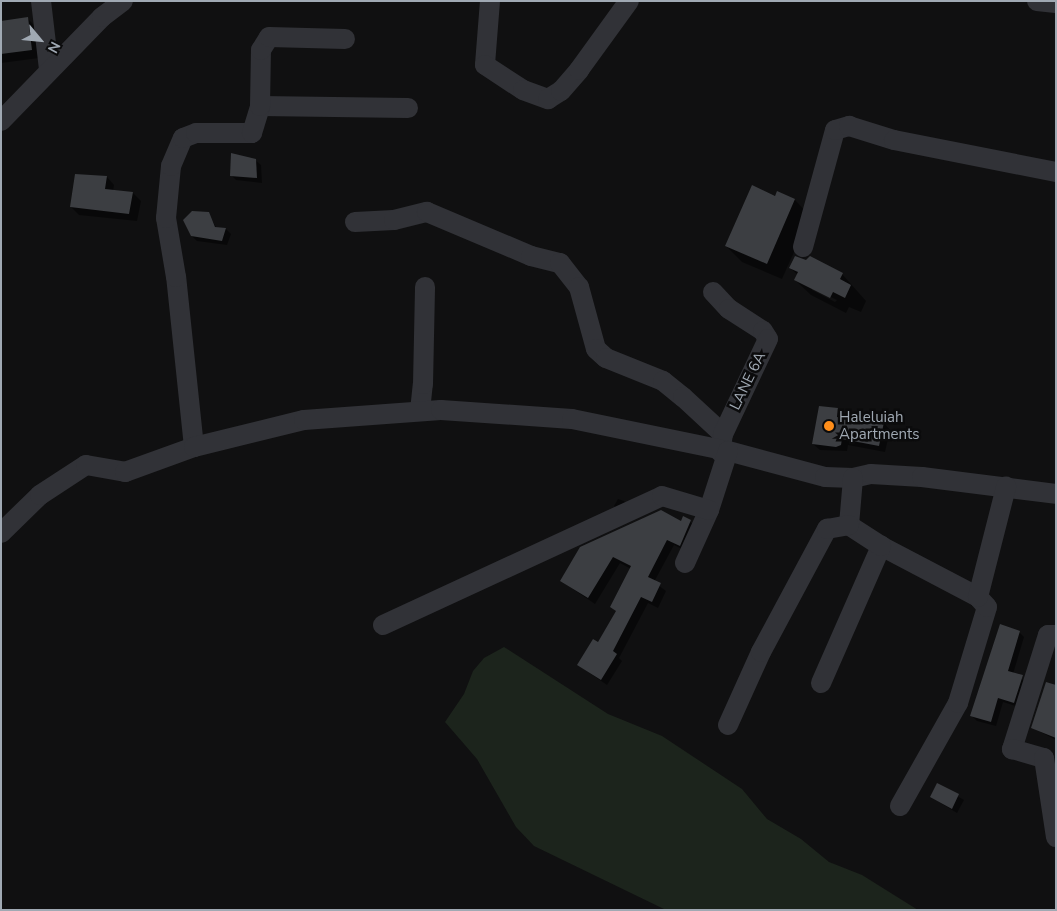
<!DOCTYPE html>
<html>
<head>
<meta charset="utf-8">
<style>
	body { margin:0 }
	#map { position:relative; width:1057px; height:911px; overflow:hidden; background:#101011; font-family:"Nunito Sans",sans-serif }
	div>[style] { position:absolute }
	.green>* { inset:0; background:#1c241c }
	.shadow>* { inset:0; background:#0007 }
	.building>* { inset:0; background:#3c3e42 }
	.minor>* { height:20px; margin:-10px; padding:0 10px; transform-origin:10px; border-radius:10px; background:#313237 }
	.dots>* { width:14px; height:14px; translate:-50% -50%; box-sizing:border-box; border:2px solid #0b0b0c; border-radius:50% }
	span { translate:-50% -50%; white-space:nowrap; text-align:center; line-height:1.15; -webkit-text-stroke:5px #0b0b0c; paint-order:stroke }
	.street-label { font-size:15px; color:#a0a9b3 }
	.poi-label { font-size:15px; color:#a0a9b3 }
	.left { translate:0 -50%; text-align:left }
	.frame { position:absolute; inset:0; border:2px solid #a0a9b3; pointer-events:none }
	.north { position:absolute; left:15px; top:15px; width:50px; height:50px; -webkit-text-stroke:4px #0b0b0c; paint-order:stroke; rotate:118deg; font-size:14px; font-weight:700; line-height:20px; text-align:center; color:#a0a9b3 }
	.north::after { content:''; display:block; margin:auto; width:18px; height:22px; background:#a0a9b3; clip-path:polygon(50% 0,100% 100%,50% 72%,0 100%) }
</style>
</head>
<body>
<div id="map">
	<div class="green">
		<i style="clip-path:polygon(504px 647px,608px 714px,662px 736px,742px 789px,767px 819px,801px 839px,829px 862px,862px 875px,918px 910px,666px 910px,534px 846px,516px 827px,477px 759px,445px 722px,464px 694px,473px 671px,484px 658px)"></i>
	</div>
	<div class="shadow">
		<i style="clip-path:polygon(27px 18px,35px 26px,39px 58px,1px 63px,1px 22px)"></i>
		<i style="clip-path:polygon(255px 160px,261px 165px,262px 183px,236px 180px,231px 175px)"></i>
		<i style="clip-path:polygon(107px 177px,114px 185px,113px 191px,133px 193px,141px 201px,137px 221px,79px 215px,71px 207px)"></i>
		<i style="clip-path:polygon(777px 193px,795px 200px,810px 216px,782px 279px,742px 262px,726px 246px)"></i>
		<i style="clip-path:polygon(208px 213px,217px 229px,226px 229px,231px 234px,227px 245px,197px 241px,192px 236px)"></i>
		<i style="clip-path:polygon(evenodd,790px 268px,842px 274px,866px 301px,861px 312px,849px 307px,846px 313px,811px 295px,795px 280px,798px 275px,790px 268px,812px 288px,837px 300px,835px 302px,812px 290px,812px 288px)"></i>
		<i style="clip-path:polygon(837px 409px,844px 419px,884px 423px,890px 430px,885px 452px,848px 445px,847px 451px,820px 450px,813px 444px)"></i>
		<i style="clip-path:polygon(618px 499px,624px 501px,631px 509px,621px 513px,614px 506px)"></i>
		<i style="clip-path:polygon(684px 518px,697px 527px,686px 551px,674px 545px,654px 582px,666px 591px,658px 608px,648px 603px,619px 658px,622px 661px,607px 685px,578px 665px,598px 643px,617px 612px,631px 569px,620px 563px,595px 604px,561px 581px,682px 522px)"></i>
		<i style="clip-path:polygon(1019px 632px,1024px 637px,1013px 674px,1027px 682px,1019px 707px,1003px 702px,996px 726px,977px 721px,972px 716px)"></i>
		<i style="clip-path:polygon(1056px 686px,1056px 740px,1033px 728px)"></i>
		<i style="clip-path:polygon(937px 784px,964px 800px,957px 813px,931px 797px)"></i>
	</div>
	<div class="building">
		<i style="clip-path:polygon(28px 17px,32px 50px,1px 54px,1px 21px)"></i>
		<i style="clip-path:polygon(231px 153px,256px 159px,257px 178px,230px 176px)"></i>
		<i style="clip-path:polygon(75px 174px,107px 176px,105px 189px,133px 192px,129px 214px,70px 207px)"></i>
		<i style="clip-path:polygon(752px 185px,775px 196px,777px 191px,795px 199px,767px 264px,725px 246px)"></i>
		<i style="clip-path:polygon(192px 211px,209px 212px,215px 227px,226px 228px,222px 241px,191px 236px,183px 220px)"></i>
		<i style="clip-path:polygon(795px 256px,806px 260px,810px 256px,843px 273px,840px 279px,851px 285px,845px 298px,833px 292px,830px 298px,794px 280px,798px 272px,789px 268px)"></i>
		<i style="clip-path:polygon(819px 406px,838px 408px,837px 417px,884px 422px,879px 446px,842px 439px,841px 445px,836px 447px,812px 444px)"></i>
		<i style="clip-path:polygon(661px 510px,681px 521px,683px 516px,691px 520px,680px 546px,667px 540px,648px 577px,661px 583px,652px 602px,641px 597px,613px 651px,617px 654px,601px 680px,577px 665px,593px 639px,598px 642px,616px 611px,610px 607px,631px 566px,613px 557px,588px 598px,560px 581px,580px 547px)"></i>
		<i style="clip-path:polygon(1000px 624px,1020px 631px,1008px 671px,1023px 675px,1014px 703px,998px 698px,991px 722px,970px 716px)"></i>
		<i style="clip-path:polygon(1046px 682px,1056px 685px,1056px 738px,1031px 728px)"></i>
		<i style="clip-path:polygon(937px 783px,959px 794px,952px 809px,930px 797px)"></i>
	</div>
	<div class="minor">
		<i style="left:41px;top:1px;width:68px;rotate:83.3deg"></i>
		<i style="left:490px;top:1px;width:64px;rotate:94.5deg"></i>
		<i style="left:485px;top:65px;width:45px;rotate:33.3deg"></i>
		<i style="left:523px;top:90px;width:27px;rotate:20deg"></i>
		<i style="left:548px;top:99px;width:15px;rotate:-32deg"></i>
		<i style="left:561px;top:91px;width:28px;rotate:-49deg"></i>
		<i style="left:579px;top:70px;width:85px;rotate:-54.1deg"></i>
		<i style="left:1037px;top:1px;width:19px;rotate:6deg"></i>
		<i style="left:260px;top:106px;width:148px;rotate:0.8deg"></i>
		<i style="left:1px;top:121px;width:145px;rotate:-45.8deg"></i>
		<i style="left:102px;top:17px;width:26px;rotate:-37deg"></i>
		<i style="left:355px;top:222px;width:39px;rotate:-3deg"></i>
		<i style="left:394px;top:220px;width:34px;rotate:-14deg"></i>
		<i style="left:427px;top:212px;width:113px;rotate:22.9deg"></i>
		<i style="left:531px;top:256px;width:30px;rotate:14deg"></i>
		<i style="left:560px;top:263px;width:31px;rotate:52deg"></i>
		<i style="left:579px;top:287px;width:64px;rotate:74.7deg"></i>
		<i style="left:596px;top:349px;width:13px;rotate:42deg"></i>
		<i style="left:606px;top:358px;width:61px;rotate:22deg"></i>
		<i style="left:663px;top:381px;width:26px;rotate:39deg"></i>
		<i style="left:683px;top:397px;width:54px;rotate:42.8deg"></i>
		<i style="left:723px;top:434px;width:18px;rotate:99deg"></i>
		<i style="left:803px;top:247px;width:121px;rotate:-74.7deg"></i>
		<i style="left:835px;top:130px;width:15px;rotate:-16deg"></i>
		<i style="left:849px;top:126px;width:47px;rotate:17.3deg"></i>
		<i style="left:894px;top:140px;width:165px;rotate:11.2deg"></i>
		<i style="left:713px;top:292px;width:23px;rotate:47deg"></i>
		<i style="left:729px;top:309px;width:40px;rotate:32.9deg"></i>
		<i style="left:763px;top:331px;width:9px;rotate:58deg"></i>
		<i style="left:768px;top:339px;width:105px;rotate:115.3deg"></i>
		<i style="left:420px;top:411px;width:27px;rotate:-84deg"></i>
		<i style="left:423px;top:384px;width:97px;rotate:-88.8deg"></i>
		<i style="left:194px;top:447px;width:171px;rotate:-96deg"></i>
		<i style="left:176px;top:277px;width:60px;rotate:-99.6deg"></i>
		<i style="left:166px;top:218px;width:52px;rotate:-84.5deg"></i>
		<i style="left:171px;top:166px;width:30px;rotate:-67deg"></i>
		<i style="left:183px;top:138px;width:14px;rotate:-21deg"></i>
		<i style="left:196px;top:133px;width:56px"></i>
		<i style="left:252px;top:133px;width:28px;rotate:-73deg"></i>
		<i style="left:260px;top:106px;width:56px;rotate:-89deg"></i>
		<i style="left:261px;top:50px;width:15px;rotate:-58deg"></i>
		<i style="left:269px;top:37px;width:76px;rotate:1.5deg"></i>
		<i style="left:1px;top:533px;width:54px;rotate:-44.3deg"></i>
		<i style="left:40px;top:495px;width:55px;rotate:-33.1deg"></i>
		<i style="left:86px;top:465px;width:40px;rotate:10deg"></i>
		<i style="left:125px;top:472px;width:73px;rotate:-19.9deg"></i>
		<i style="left:194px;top:447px;width:113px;rotate:-13.8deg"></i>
		<i style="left:304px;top:420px;width:137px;rotate:-4.2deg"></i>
		<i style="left:441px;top:410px;width:131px;rotate:3.9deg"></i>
		<i style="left:572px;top:419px;width:159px;rotate:11.6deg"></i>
		<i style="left:728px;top:451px;width:100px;rotate:15deg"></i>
		<i style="left:825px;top:477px;width:28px;rotate:2deg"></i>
		<i style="left:853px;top:478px;width:18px;rotate:-13deg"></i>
		<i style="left:871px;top:474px;width:51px;rotate:3.4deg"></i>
		<i style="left:922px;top:477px;width:135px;rotate:7.2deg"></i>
		<i style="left:881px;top:546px;width:110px;rotate:27.7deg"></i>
		<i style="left:685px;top:563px;width:58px;rotate:-65.6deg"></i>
		<i style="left:709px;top:510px;width:62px;rotate:-72.1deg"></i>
		<i style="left:383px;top:625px;width:307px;rotate:-24.8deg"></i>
		<i style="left:662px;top:496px;width:49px;rotate:16.6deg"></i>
		<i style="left:1056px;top:635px;width:8px;rotate:180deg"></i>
		<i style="left:1048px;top:635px;width:120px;rotate:107.5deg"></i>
		<i style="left:1012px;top:749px;width:33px;rotate:16deg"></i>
		<i style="left:1044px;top:758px;width:80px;rotate:81.4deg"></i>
		<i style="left:821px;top:683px;width:150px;rotate:-66.3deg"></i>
		<i style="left:881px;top:546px;width:38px;rotate:-147deg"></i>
		<i style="left:849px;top:525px;width:47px;rotate:-85.1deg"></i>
		<i style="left:728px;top:725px;width:80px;rotate:-65.7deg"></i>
		<i style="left:761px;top:652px;width:140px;rotate:-61.8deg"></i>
		<i style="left:827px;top:529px;width:22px;rotate:-10deg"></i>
		<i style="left:900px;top:806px;width:118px;rotate:-60.6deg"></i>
		<i style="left:958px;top:703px;width:100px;rotate:-73.2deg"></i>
		<i style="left:987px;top:607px;width:13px;rotate:-132deg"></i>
		<i style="left:978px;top:597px;width:114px;rotate:-75.7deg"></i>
	</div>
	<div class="dots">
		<i style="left:829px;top:426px;background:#ff8e1a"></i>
	</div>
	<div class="street-label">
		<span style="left:748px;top:381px;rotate:-64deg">LANE 6A</span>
	</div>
	<div class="poi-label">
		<span class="left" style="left:839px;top:426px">Haleluiah<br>Apartments</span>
	</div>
	<div class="frame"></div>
	<div class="north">N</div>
</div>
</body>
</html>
